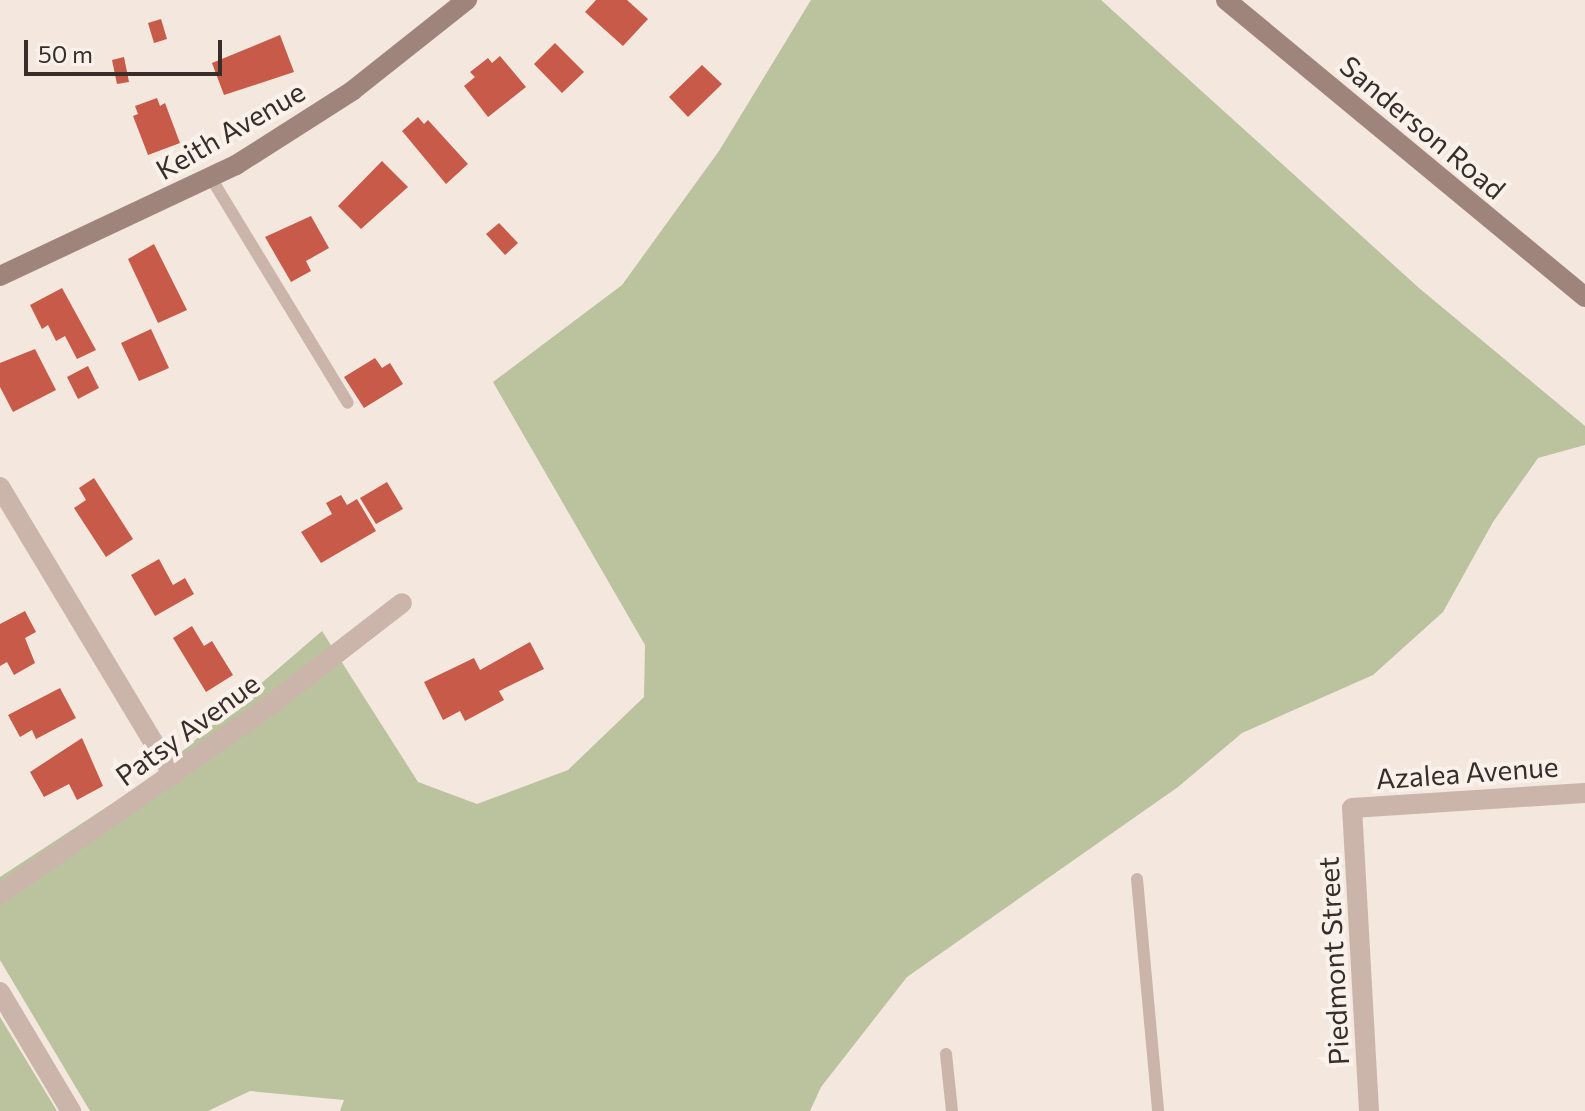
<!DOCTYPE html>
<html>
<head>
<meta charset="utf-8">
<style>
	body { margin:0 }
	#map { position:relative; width:1585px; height:1111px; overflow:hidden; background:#f3e7de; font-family:Commissioner,sans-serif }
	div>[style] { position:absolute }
	.green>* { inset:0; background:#bac29e }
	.building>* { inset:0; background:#c75a48 }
	.lane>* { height:12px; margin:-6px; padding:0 6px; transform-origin:6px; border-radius:6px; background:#cbb5aa }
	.street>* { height:20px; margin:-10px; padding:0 10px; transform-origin:10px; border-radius:10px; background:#cbb5aa }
	.secondary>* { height:20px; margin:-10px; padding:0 10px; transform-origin:10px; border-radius:10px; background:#9f847b }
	span { translate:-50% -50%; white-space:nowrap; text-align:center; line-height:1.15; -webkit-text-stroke:8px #faf1eb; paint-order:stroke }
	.street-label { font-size:28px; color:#392d29 }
	.scale { position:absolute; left:24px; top:40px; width:198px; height:36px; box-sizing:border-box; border:4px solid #392d29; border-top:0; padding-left:10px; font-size:24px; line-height:28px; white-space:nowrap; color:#392d29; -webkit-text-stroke:6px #faf1eb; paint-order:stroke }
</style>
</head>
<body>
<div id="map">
	<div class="green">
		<i style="clip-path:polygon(811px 0,1101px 0,1419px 288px,1585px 426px,1585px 445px,1538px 458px,1493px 522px,1443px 612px,1373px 675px,1242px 733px,1178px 787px,907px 977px,821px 1087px,810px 1111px,340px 1111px,344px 1100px,250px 1091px,208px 1111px,90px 1111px,0 960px,0 877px,151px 778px,322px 631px,418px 782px,477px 804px,568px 770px,644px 697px,645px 645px,493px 382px,622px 285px,719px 151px)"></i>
		<i style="clip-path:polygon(0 1017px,57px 1111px,0 1111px)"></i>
	</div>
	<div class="building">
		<i style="clip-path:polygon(596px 0,627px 0,648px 19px,623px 46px,585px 12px)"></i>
		<i style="clip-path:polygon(161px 19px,167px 39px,154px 43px,148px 23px)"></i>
		<i style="clip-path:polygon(280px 35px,294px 72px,224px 95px,212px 63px)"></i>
		<i style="clip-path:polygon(555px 43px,584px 72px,562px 93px,534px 64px)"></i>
		<i style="clip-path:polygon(500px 56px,526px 87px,488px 117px,464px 86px,475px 77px,470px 72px,488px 58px,492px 63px)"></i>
		<i style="clip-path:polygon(124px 57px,129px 82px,117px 84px,112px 60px)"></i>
		<i style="clip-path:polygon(702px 65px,722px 84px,688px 117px,669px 97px)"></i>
		<i style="clip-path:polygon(157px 98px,160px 106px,165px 103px,180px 143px,148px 155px,133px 116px,138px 114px,135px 106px)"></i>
		<i style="clip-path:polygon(418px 117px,424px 124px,428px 120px,468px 164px,446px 184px,402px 131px)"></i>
		<i style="clip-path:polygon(382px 161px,408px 187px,361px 229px,338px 206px)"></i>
		<i style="clip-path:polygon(311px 216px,329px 248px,306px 261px,311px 271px,291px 282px,265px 237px)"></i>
		<i style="clip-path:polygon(499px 223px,518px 243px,505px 255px,486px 234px)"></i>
		<i style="clip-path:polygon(154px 244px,187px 310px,158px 323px,128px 259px)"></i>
		<i style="clip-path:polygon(62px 288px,96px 350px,77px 359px,65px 336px,56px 341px,48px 325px,42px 329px,30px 305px)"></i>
		<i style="clip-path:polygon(151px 329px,169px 368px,139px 381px,121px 343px)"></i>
		<i style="clip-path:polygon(35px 349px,56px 390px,13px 412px,0 387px,0 363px)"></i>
		<i style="clip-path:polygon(375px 358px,382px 368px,390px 363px,403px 384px,364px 408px,344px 377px)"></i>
		<i style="clip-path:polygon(88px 366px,99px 388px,78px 399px,67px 377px)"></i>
		<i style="clip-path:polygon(94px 478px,133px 539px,106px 557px,74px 508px,86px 500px,79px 488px)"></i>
		<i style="clip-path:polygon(387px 482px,403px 509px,376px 524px,360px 498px)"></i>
		<i style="clip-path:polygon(341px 495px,347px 505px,357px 499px,376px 531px,321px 563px,301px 532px,332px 514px,326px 503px)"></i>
		<i style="clip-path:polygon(159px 559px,173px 585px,185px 578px,194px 594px,155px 616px,131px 575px)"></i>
		<i style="clip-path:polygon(25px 611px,36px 632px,25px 638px,35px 663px,14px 675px,7px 662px,0 666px,0 624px)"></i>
		<i style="clip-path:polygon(192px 626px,204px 646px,212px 641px,233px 675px,206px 692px,173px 638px)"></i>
		<i style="clip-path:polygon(530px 642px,544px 669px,499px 691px,504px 700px,465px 721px,460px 711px,443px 720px,424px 682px,474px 658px,480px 670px)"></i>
		<i style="clip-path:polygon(60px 688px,76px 718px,36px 739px,32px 730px,20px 737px,8px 715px)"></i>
		<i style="clip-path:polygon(82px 738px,103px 786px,77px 800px,69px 784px,44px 797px,30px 772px)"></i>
	</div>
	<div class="lane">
		<i style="left:211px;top:178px;width:263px;rotate:58.7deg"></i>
		<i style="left:1137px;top:879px;width:233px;rotate:84.8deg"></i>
		<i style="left:946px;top:1054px;width:57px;rotate:84deg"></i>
	</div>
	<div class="street">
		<i style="left:0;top:487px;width:336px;rotate:59deg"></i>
		<i style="left:0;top:894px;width:318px;rotate:-34.9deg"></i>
		<i style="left:261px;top:712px;width:178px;rotate:-37.7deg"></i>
		<i style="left:0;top:992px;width:139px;rotate:59.2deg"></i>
		<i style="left:1369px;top:1111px;width:303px;rotate:-93.2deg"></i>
		<i style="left:1352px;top:808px;width:233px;rotate:-3.7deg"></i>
	</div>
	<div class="secondary">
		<i style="left:1226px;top:0;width:466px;rotate:39.6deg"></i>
		<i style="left:0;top:276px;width:261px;rotate:-25.2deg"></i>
		<i style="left:236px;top:165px;width:138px;rotate:-32.5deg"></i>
		<i style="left:352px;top:91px;width:147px;rotate:-38.4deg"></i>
	</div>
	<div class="street-label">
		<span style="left:1423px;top:127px;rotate:40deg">Sanderson Road</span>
		<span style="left:230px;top:130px;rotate:-30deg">Keith Avenue</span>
		<span style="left:187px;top:729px;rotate:-36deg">Patsy Avenue</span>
		<span style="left:1467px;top:772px;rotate:-4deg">Azalea Avenue</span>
		<span style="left:1333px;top:961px;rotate:-93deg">Piedmont Street</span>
	</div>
	<div class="scale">50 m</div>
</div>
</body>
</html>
